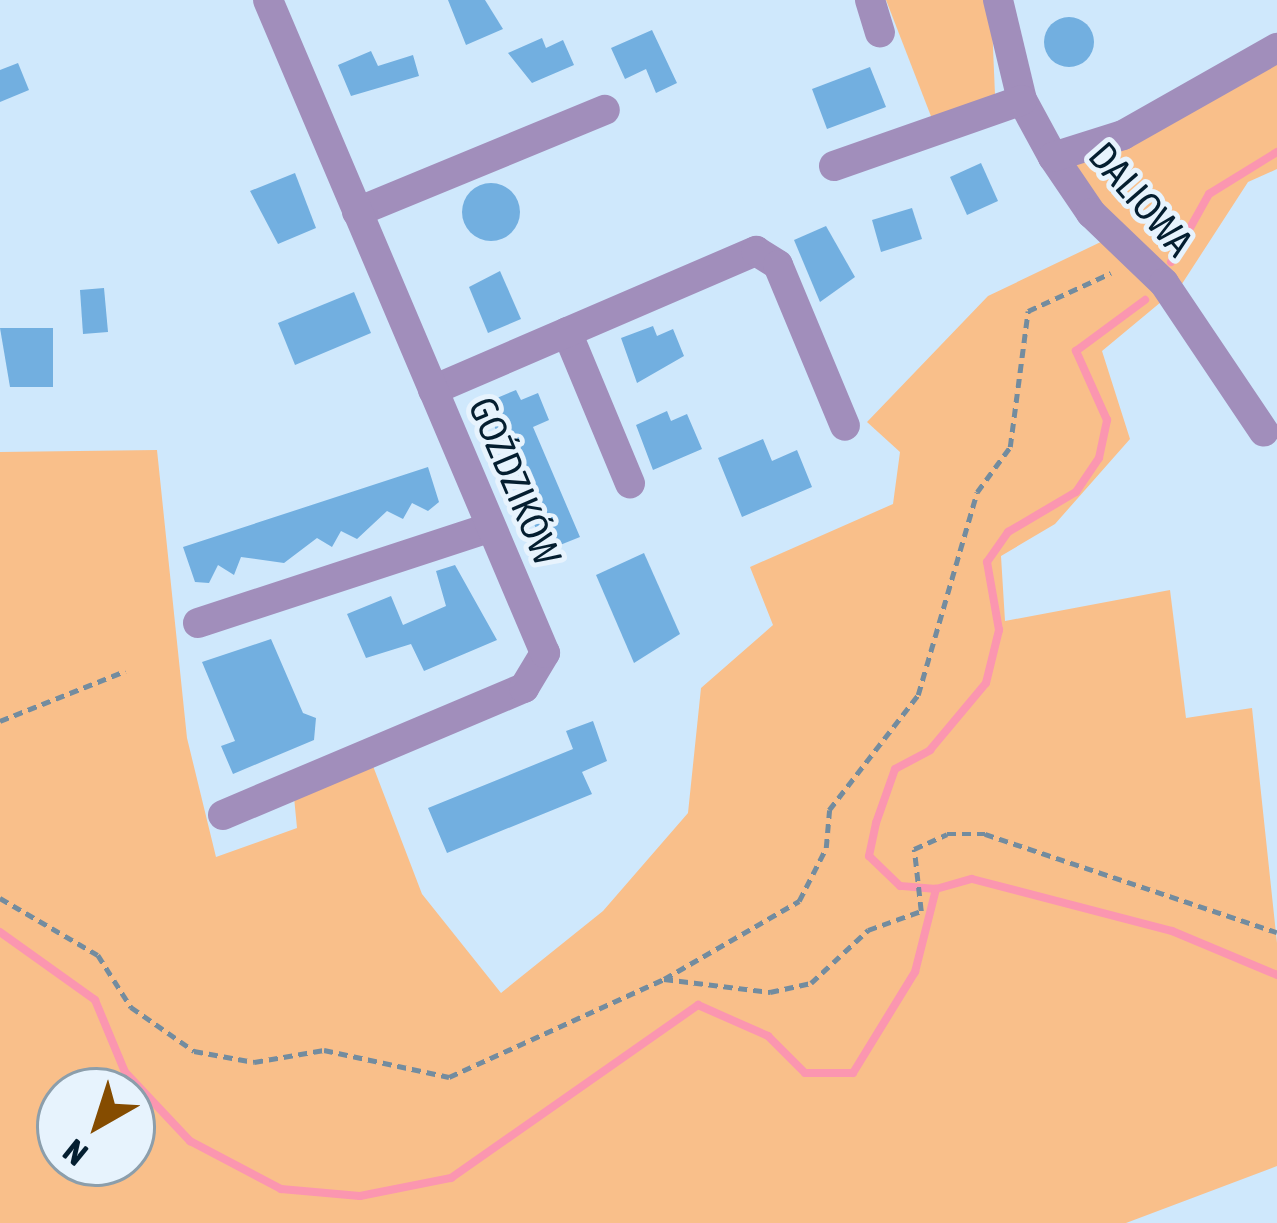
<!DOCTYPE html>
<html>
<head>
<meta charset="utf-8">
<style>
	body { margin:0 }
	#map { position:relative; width:1277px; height:1223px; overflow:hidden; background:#cfe8fc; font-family:"Asap Condensed",sans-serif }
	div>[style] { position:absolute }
	.green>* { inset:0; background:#f9bf8a }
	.stream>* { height:8px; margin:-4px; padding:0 4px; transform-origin:4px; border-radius:4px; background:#fb96b0 }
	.building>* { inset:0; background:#72afe0 }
	.round { border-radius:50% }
	.path>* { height:4.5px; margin-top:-2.25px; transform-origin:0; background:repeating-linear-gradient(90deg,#738c9f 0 9px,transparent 0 15px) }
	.minor>* { height:30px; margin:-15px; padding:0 15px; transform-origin:15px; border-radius:15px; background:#a18ebb }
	span { translate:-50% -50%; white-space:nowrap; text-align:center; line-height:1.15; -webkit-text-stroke:10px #e7f3fd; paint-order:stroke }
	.street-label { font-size:39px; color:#041e30 }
	.north { position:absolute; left:36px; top:1067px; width:120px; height:120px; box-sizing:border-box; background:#e7f3fd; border:3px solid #8c9eab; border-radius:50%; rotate:219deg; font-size:33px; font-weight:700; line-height:48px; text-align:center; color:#041e30 }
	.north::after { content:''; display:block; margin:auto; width:42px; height:54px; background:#854c00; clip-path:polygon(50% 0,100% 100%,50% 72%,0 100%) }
</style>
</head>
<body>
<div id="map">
	<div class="green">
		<i style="clip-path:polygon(886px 0,991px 0,995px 95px,934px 124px)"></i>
		<i style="clip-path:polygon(1277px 60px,1277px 169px,1248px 182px,1178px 290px,1064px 164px)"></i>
		<i style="clip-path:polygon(evenodd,1107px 239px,1167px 297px,1102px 351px,1130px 439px,1055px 524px,1001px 556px,1005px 621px,1170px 590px,1186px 718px,1252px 708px,1277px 943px,1277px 1166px,1126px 1223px,0 1223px,0 452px,157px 450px,187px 738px,216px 857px,297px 828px,294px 797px,373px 766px,422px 894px,501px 993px,603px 911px,688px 813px,701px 688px,773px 625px,750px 567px,893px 504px,900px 452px,867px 422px,988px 296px,1107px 239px,60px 1091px,132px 1091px,132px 1163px,60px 1163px,60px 1091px)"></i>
	</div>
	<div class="stream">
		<i style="left:1171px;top:262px;width:78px;rotate:-60.8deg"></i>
		<i style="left:1209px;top:194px;width:80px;rotate:-31.7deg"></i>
		<i style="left:936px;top:889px;width:36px;rotate:-175deg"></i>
		<i style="left:900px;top:886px;width:43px;rotate:-135.9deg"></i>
		<i style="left:869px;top:856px;width:34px;rotate:-78deg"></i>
		<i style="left:876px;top:823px;width:57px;rotate:-70.6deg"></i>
		<i style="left:895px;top:769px;width:40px;rotate:-28deg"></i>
		<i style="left:930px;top:750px;width:87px;rotate:-50.1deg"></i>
		<i style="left:986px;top:683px;width:55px;rotate:-76.2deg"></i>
		<i style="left:999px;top:630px;width:69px;rotate:-100deg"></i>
		<i style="left:987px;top:562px;width:37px;rotate:-55deg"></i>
		<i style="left:1008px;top:532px;width:79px;rotate:-30.5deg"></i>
		<i style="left:1076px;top:492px;width:41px;rotate:-55.9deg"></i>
		<i style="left:1099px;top:458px;width:39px;rotate:-78deg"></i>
		<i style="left:1107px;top:420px;width:76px;rotate:-114.2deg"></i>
		<i style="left:1076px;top:351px;width:86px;rotate:-36.5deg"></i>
		<i style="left:0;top:932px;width:117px;rotate:35.6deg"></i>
		<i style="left:95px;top:1000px;width:78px;rotate:67.4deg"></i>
		<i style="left:125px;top:1072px;width:95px;rotate:46.7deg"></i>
		<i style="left:190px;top:1141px;width:103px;rotate:27.8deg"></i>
		<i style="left:281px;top:1189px;width:79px;rotate:5.1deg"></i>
		<i style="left:360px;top:1196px;width:93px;rotate:-11.2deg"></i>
		<i style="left:451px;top:1178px;width:302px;rotate:-35deg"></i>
		<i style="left:698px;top:1005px;width:77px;rotate:23.9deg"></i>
		<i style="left:768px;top:1036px;width:52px;rotate:45deg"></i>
		<i style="left:805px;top:1073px;width:48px"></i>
		<i style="left:853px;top:1073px;width:119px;rotate:-58.5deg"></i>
		<i style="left:915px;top:972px;width:86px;rotate:-75.8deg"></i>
		<i style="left:936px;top:889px;width:37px;rotate:-16deg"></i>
		<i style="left:972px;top:879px;width:207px;rotate:14.6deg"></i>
		<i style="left:1172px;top:931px;width:114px;rotate:22.7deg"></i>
	</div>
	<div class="building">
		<i style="clip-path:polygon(448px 0,485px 0,503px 29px,466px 45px)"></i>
		<i class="round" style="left:1044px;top:17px;width:50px;height:50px"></i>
		<i style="clip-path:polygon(652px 30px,677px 83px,656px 93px,646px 69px,625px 79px,611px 48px)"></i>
		<i style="clip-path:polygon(542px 38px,546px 48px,563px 40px,574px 65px,532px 83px,508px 53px)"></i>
		<i style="clip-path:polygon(371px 51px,378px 66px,413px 55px,419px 76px,351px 96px,338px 65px)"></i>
		<i style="clip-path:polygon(18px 63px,29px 90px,0 102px,0 70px)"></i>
		<i style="clip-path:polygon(870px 67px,886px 107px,827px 129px,812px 89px)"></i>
		<i style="clip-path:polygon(981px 163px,998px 201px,967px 215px,950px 177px)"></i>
		<i style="clip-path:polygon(295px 173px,316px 228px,278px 244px,250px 191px)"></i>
		<i class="round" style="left:462px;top:183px;width:58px;height:58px"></i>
		<i style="clip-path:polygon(912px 208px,922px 239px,881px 252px,872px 220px)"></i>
		<i style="clip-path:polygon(826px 226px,855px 277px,820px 302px,794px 240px)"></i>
		<i style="clip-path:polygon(500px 271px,521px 319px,488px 333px,469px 287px)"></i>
		<i style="clip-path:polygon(104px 288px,108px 332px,83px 334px,80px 290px)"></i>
		<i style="clip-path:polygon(354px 292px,371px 333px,295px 365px,278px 323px)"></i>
		<i style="clip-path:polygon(653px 326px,657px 336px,673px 329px,684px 356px,637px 383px,621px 338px)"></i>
		<i style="clip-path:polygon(0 328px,53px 328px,53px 387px,10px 387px)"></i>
		<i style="clip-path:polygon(516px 390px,521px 400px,538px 393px,549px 420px,533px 427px,580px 537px,545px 551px,485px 403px)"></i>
		<i style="clip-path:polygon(667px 411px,671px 421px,687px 414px,702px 449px,653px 470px,636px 425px)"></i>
		<i style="clip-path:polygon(763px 439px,772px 461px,797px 450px,812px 487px,742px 517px,718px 458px)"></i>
		<i style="clip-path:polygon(428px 467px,439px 502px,428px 511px,412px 503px,403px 519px,387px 511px,357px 539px,341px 531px,332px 547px,317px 538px,284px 563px,241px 557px,234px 575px,218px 565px,209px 583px,195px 582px,183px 547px)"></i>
		<i style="clip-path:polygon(644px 553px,680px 634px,634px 663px,596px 575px)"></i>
		<i style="clip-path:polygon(455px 565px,497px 640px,424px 671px,411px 644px,366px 658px,347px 614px,391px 596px,403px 625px,446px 606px,436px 571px)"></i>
		<i style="clip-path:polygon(271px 639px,303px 713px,316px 718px,314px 740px,233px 774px,221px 746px,235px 741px,202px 662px)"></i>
		<i style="clip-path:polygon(593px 721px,607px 761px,582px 772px,592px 794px,447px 853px,428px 808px,573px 749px,566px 731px)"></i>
	</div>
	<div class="path">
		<i style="left:0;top:721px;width:135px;rotate:-21.8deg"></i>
		<i style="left:0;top:898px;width:113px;rotate:30.2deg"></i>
		<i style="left:98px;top:955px;width:62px;rotate:57.6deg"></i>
		<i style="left:131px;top:1007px;width:77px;rotate:34.9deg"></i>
		<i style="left:194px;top:1051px;width:61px;rotate:10.4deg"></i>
		<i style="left:254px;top:1062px;width:71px;rotate:-9.7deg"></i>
		<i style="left:324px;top:1050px;width:128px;rotate:12.2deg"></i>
		<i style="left:449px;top:1077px;width:236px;rotate:-24.5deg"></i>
		<i style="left:664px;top:979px;width:156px;rotate:-30deg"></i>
		<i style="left:799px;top:901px;width:59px;rotate:-63deg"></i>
		<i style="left:826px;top:848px;width:38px;rotate:-85deg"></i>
		<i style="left:829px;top:810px;width:145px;rotate:-52.3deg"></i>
		<i style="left:918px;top:695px;width:211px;rotate:-73.8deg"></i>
		<i style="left:977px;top:492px;width:56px;rotate:-53.7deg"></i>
		<i style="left:1010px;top:447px;width:137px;rotate:-82.5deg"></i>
		<i style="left:1028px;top:311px;width:91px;rotate:-24.6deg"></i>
		<i style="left:664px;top:979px;width:107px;rotate:7deg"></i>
		<i style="left:770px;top:992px;width:42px;rotate:-12.4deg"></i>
		<i style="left:811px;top:983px;width:78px;rotate:-42.9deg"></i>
		<i style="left:868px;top:930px;width:56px;rotate:-19.7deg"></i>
		<i style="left:921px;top:911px;width:62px;rotate:-96.4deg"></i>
		<i style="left:914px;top:849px;width:36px;rotate:-24deg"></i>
		<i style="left:947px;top:834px;width:38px"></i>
		<i style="left:985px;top:834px;width:308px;rotate:18.6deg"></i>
	</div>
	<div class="minor">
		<i style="left:870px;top:0;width:34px;rotate:73deg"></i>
		<i style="left:998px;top:0;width:103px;rotate:76.5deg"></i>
		<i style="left:1022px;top:100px;width:65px;rotate:61.5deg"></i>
		<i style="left:1053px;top:157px;width:68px;rotate:55.8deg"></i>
		<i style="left:1091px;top:213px;width:101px;rotate:43.8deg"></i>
		<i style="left:1164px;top:283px;width:179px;rotate:56.1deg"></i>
		<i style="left:1053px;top:157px;width:73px;rotate:-17.4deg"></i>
		<i style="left:1123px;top:135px;width:177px;rotate:-29.5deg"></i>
		<i style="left:834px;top:166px;width:199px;rotate:-19.3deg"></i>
		<i style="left:357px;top:212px;width:268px;rotate:-22.4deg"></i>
		<i style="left:567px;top:332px;width:164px;rotate:67.4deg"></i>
		<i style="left:433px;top:390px;width:352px;rotate:-23.3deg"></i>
		<i style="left:756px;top:251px;width:26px;rotate:32deg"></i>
		<i style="left:778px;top:265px;width:174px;rotate:67.4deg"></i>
		<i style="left:198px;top:623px;width:308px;rotate:-18.1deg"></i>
		<i style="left:223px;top:815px;width:327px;rotate:-22.9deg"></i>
		<i style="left:524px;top:688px;width:41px;rotate:-59deg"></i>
		<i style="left:545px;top:653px;width:709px;rotate:-112.99deg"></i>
	</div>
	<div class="street-label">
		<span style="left:1141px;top:199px;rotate:49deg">DALIOWA</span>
		<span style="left:515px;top:481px;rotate:67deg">GOŹDZIKÓW</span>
	</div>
	<div class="north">N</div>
</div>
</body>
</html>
